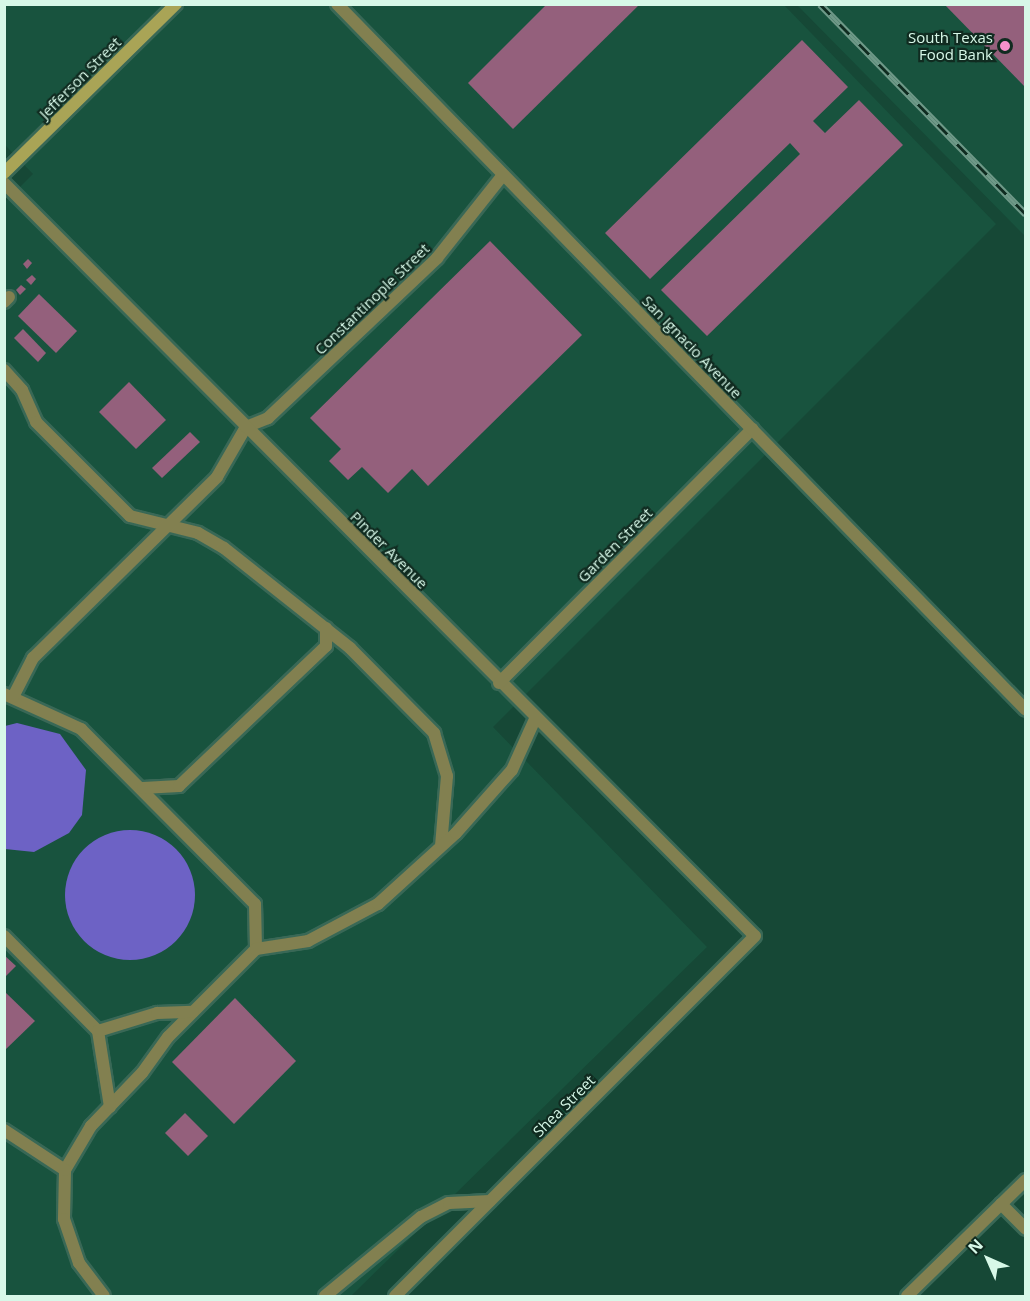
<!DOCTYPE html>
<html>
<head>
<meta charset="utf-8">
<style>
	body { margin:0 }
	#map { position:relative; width:1030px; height:1301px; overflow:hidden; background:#164836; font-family:"Open Sans",sans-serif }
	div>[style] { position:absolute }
	.built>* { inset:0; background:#18533e }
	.water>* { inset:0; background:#6d62c5 }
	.round { border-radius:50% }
	.building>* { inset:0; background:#94607c }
	.roads { filter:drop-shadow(2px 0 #396856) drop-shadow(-2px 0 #396856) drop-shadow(0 2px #396856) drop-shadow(0 -2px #396856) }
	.service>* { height:12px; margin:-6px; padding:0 6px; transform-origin:6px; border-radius:6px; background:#828050 }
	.minor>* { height:12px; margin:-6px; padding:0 6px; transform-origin:6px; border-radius:6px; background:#828050 }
	.tertiary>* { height:12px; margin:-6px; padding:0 6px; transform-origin:6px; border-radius:6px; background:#828050 }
	.secondary>* { height:12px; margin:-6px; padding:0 6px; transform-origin:6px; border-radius:6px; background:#a9a456 }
	.rail>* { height:7px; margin-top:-3.5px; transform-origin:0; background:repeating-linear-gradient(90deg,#102b20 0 14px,#6f9988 0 28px); box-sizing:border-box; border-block:2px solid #6f9988 }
	.dots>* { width:16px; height:16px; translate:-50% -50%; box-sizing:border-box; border:3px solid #102b20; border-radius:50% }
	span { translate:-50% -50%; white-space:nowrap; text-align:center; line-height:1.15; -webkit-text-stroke:4.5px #102b20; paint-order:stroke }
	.poi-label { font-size:15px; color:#d7f8e8 }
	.right { translate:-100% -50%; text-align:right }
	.street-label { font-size:15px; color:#d7f8e8 }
	.frame { position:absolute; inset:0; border:6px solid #d7f8e8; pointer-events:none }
	.north { position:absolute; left:958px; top:1229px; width:60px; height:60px; -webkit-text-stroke:4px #102b20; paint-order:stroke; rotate:315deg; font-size:16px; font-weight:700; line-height:24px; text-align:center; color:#d7f8e8 }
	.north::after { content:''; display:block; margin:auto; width:21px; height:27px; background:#d7f8e8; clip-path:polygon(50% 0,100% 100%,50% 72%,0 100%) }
</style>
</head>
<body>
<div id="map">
	<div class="built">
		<i style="clip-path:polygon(5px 5px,784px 5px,996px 224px,493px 727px,707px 947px,351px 1296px,5px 1296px,4px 203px,33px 174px,5px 145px)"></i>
		<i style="clip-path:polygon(797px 5px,1025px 5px,1025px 236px)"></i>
	</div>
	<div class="water">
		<i style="clip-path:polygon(17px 723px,60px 734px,86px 770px,82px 815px,69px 833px,34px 852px,5px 849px,5px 726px)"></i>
		<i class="round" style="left:65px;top:830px;width:130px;height:130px"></i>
	</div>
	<div class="building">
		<i style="clip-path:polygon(547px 4px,640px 4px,513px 129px,468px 83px)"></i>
		<i style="clip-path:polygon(944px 4px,1026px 4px,1026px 88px)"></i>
		<i style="clip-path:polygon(802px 40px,848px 87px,813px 121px,825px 133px,859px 100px,903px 145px,707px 336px,661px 290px,800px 154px,790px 143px,650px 279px,605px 233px)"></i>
		<i style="clip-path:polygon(490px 241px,582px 335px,428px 486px,412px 469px,388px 493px,362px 467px,348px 480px,329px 461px,341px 449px,310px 418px)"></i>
		<i style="clip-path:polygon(28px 259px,32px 263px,27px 269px,23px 264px)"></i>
		<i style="clip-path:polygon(32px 275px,36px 279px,31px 285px,26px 280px)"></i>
		<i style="clip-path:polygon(21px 285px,26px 289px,20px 295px,16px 290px)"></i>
		<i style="clip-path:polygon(39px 294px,77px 331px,56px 353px,18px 316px)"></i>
		<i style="clip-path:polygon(23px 329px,46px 353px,38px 362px,14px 338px)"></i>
		<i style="clip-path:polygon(129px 382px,166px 420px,136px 449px,99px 412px)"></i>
		<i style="clip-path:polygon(190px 432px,200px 442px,162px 478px,152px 468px)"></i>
		<i style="clip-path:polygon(4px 955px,16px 966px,4px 978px)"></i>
		<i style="clip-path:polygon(4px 991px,35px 1021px,4px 1051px)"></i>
		<i style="clip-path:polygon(235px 998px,296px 1061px,234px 1124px,172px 1062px)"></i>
		<i style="clip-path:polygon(185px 1113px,208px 1136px,188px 1156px,165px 1133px)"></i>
	</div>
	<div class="roads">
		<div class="service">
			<i style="left:4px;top:302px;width:7px;rotate:-45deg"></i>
			<i style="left:4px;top:370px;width:27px;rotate:48deg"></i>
			<i style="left:22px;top:390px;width:35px;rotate:66deg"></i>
			<i style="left:36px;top:422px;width:133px;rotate:45deg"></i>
			<i style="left:130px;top:516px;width:70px;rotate:14deg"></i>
			<i style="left:198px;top:533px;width:30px;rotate:30deg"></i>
			<i style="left:224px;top:548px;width:161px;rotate:38.4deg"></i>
			<i style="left:350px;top:648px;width:120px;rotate:45.3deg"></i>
			<i style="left:434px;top:733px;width:45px;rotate:73.2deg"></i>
			<i style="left:447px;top:776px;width:70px;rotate:94.9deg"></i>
			<i style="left:4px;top:694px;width:85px;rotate:24.4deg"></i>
			<i style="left:81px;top:729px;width:247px;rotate:45.2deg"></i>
			<i style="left:255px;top:904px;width:45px;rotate:88.7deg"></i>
			<i style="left:256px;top:949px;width:124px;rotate:135deg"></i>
			<i style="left:168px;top:1037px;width:44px;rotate:125.8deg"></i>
			<i style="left:142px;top:1073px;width:74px;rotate:133.9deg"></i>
			<i style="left:91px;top:1126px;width:51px;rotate:120.6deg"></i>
			<i style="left:65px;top:1170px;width:49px;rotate:91.2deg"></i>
			<i style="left:64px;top:1219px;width:46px;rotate:71.2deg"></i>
			<i style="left:79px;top:1263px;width:41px;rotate:52.9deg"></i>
			<i style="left:13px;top:697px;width:44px;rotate:-62.9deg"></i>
			<i style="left:33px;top:658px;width:258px;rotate:-44.5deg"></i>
			<i style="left:217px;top:477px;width:58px;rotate:-59.9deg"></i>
			<i style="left:246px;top:427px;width:24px;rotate:-22deg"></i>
			<i style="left:268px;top:418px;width:233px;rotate:-43.4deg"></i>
			<i style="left:437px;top:258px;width:106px;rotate:-51.5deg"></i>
			<i style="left:143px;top:788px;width:36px;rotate:-3deg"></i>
			<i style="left:179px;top:786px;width:203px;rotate:-43.6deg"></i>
			<i style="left:326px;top:646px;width:18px;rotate:-90deg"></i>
			<i style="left:4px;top:936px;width:134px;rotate:45.3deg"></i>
			<i style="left:98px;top:1031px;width:77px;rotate:81deg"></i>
			<i style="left:256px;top:949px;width:53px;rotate:-8.7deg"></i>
			<i style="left:308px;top:941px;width:79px;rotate:-27.9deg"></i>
			<i style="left:378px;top:904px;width:105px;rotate:-42.3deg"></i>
			<i style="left:456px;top:833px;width:84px;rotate:-48.4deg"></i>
			<i style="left:512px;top:770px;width:56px;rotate:-65.7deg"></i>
			<i style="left:98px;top:1031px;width:62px;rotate:-17deg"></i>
			<i style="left:157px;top:1013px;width:36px;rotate:-2deg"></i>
			<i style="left:4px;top:1130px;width:73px;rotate:33.3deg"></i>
			<i style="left:325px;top:1296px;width:124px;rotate:-39.5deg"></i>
			<i style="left:421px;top:1217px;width:31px;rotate:-27deg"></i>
			<i style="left:449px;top:1203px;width:41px;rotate:-2.8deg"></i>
		</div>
		<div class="minor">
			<i style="left:4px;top:183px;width:1063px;rotate:45.08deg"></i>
			<i style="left:755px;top:936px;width:509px;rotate:135deg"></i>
			<i style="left:499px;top:683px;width:359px;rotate:-45.1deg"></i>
			<i style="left:1001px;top:1204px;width:35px;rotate:45deg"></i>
			<i style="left:907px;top:1296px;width:166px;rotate:-44.3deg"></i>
		</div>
		<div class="tertiary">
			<i style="left:337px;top:4px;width:986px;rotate:45.7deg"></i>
		</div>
		<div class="secondary">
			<i style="left:4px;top:173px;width:241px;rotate:-44.5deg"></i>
		</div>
	</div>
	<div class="rail">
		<i style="left:820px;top:4px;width:294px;rotate:45.6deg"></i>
	</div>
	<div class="dots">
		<i style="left:1005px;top:46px;background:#f890cb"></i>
	</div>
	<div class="poi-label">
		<span class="right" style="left:993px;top:46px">South Texas<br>Food Bank</span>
	</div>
	<div class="street-label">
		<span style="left:80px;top:78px;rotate:-45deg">Jefferson Street</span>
		<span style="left:372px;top:299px;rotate:-44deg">Constantinople Street</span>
		<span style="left:692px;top:347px;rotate:46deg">San Ignacio Avenue</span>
		<span style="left:615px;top:545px;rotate:-45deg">Garden Street</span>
		<span style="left:389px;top:550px;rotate:45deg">Pinder Avenue</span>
		<span style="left:564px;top:1106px;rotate:-45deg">Shea Street</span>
	</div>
	<div class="frame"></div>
	<div class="north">N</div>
</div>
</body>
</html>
